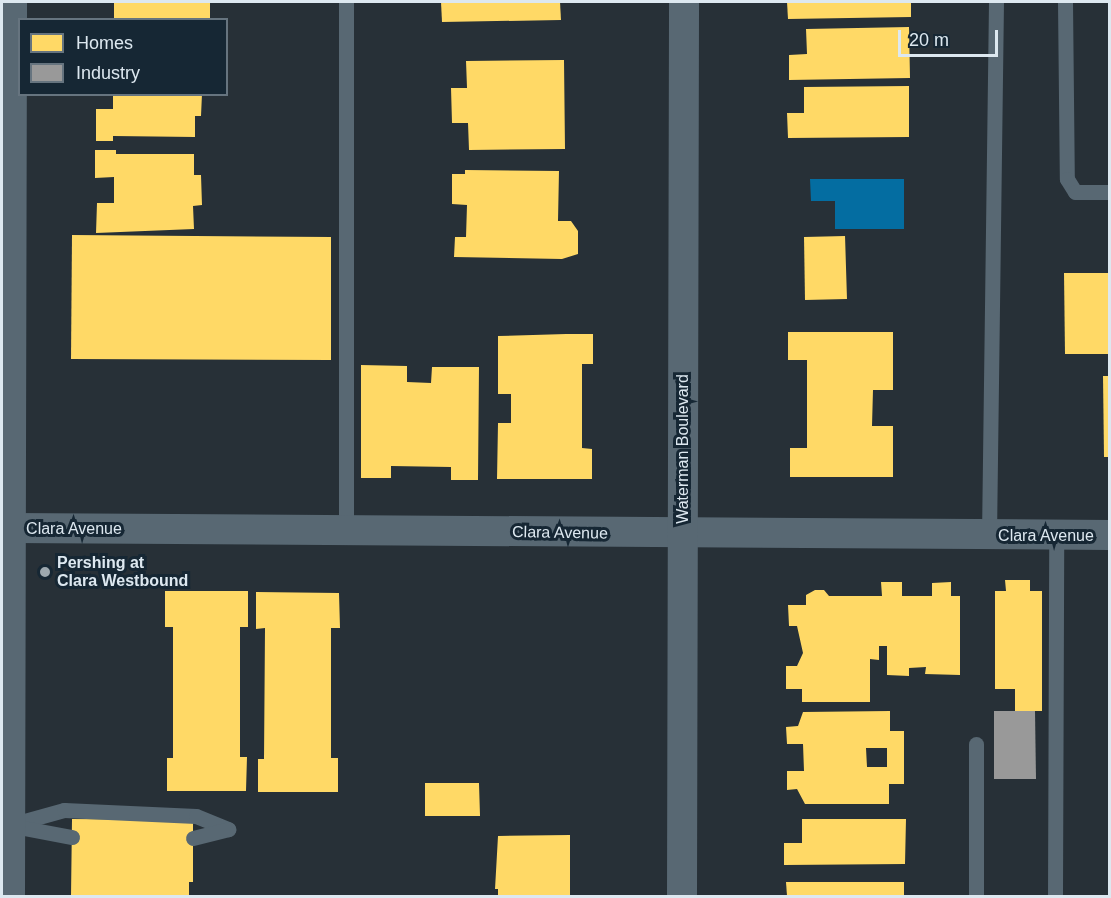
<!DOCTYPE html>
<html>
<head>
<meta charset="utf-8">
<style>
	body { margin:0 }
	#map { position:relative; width:1111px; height:898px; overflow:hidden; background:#273037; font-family:Arial,sans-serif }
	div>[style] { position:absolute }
	.water>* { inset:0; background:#046da1 }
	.homes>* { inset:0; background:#ffd966 }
	.industry>* { inset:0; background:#999 }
	.lane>* { height:15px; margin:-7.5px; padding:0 7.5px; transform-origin:7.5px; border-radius:7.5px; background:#586873 }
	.street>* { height:30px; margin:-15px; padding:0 15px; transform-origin:15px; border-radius:15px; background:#586873 }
	.dots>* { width:16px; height:16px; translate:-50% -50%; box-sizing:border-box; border:3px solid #162734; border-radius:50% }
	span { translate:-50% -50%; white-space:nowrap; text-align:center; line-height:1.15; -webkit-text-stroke:6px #162734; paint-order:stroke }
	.street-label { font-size:16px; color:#dde8f0 }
	.poi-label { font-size:16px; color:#dde8f0; font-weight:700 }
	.left { translate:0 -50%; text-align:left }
	.frame { position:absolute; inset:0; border:3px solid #dde8f0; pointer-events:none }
	.legend { position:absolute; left:18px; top:18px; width:210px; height:78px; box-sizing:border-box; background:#162734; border:2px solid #66747f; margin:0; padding:8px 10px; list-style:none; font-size:18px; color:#dde8f0 }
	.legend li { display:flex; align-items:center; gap:12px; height:30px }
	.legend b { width:30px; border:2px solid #66747f }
	.scale { position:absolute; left:898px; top:30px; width:100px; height:27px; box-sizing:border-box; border:3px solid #dde8f0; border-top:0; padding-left:8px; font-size:18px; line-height:21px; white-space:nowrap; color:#dde8f0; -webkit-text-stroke:4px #162734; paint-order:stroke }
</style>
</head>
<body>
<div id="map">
	<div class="water">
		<i style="clip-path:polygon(810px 179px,904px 179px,904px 229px,835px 229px,835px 201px,811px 201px)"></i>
	</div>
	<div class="homes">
		<i style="clip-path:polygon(114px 2px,210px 2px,210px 20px,114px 20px)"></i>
		<i style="clip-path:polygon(441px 2px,560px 2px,561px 20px,442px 22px)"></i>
		<i style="clip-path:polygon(787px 2px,911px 2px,911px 17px,788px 19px)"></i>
		<i style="clip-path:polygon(909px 27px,910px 78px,789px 80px,789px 55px,807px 54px,806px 29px)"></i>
		<i style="clip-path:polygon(564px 60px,565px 149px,469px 150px,468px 123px,452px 123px,451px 88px,467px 88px,466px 61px)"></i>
		<i style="clip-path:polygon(909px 86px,909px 137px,788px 138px,787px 113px,804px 113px,804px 87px)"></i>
		<i style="clip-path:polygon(113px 94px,202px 94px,201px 116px,195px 116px,195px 137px,113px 136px,113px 141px,96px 141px,96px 109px,113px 109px)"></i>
		<i style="clip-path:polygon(95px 150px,116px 150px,116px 154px,194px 154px,194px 175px,201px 175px,202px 205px,193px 206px,194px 229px,96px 233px,97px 203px,114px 203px,114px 177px,95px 178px)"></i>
		<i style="clip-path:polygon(465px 170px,559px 171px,558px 221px,571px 221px,578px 231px,578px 254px,562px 259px,454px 257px,455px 237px,466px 237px,467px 205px,452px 204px,452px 174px,465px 174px)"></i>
		<i style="clip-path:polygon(72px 235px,331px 237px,331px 360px,71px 359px)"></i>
		<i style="clip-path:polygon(845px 236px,847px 299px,805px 300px,804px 237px)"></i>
		<i style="clip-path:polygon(1064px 273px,1110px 273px,1110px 354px,1065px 354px)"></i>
		<i style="clip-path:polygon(788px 332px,893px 332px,893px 390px,873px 390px,872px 426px,893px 426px,893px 477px,790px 477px,790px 448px,807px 448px,807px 360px,788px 360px)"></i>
		<i style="clip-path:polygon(566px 334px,593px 334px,593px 364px,582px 364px,582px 448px,592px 449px,592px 479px,497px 479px,498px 423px,511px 423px,511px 394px,498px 394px,498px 336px)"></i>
		<i style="clip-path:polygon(361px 365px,407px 366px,407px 382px,431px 383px,432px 367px,479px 367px,478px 480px,451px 480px,451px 467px,391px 466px,391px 478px,361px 478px)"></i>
		<i style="clip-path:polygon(1103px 376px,1110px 376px,1110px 457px,1104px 457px)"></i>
		<i style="clip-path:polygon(1005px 580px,1030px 580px,1030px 591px,1042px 591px,1042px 711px,1015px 711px,1015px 689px,995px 689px,995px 591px,1006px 591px)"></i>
		<i style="clip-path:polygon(881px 582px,902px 582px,902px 596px,932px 596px,932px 583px,951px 582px,951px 596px,960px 596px,960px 675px,925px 674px,926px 667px,909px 668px,909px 676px,887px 675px,887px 646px,879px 646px,879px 660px,870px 659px,870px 702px,802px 702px,802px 689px,786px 689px,786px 666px,797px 666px,803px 653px,797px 626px,789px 626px,788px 605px,806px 605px,806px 595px,815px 590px,824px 590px,829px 596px,882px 596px)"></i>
		<i style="clip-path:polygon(165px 591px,248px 591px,248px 627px,240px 627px,240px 757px,247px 757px,246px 791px,167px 791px,167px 758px,173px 758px,173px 627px,165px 627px)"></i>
		<i style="clip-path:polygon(256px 592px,339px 593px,340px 628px,331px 628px,331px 758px,338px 758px,338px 792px,258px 792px,258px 759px,264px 759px,265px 628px,256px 629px)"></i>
		<i style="clip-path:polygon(evenodd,890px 711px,890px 731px,904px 731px,904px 784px,889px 784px,889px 804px,805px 804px,797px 789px,787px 790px,787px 771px,804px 771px,803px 744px,787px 744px,786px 727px,798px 726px,803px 712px,890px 711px,866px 748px,887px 748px,887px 767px,867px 767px,866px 748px)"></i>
		<i style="clip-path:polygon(425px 783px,479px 783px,480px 816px,425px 816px)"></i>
		<i style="clip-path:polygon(72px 819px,193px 820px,193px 882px,189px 882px,189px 896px,71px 896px)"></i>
		<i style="clip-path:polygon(802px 819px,906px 819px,905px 864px,784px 865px,784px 843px,802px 843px)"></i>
		<i style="clip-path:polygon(570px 835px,570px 896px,498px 896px,498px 889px,495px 889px,498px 836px)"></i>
		<i style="clip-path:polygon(786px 882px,904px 882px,904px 896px,787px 896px)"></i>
	</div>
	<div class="industry">
		<i style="clip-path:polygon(994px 711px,1035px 711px,1036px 779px,994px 779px)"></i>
	</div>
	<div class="lane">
		<i style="left:346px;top:2px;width:530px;rotate:90deg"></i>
		<i style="left:1065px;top:2px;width:177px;rotate:89.4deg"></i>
		<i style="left:1067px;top:179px;width:15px;rotate:58deg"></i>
		<i style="left:1075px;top:192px;width:35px"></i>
		<i style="left:989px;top:536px;width:534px;rotate:-89.25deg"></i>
		<i style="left:976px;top:744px;width:152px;rotate:90deg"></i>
		<i style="left:10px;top:825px;width:56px;rotate:-15.5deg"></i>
		<i style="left:64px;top:810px;width:132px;rotate:2.6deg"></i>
		<i style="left:196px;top:816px;width:35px;rotate:22deg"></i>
		<i style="left:13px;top:826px;width:60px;rotate:10.6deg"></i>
		<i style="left:193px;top:838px;width:36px;rotate:-14deg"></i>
		<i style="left:1055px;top:896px;width:360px;rotate:-89.8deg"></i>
	</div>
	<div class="street">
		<i style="left:11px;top:528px;width:1099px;rotate:0.36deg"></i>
		<i style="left:10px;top:896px;width:894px;rotate:-89.87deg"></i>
		<i style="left:682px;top:896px;width:894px;rotate:-89.87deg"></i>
	</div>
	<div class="dots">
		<i style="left:45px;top:572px;background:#9da8af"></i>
	</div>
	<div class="street-label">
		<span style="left:683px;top:449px;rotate:-90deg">Waterman Boulevard</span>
		<span style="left:74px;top:529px">Clara Avenue</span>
		<span style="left:560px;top:533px;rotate:1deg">Clara Avenue</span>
		<span style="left:1046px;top:536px">Clara Avenue</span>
	</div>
	<div class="poi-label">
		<span class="left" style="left:57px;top:572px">Pershing at<br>Clara Westbound</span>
	</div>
	<div class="frame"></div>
	<ul class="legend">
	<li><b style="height:16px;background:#ffd966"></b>Homes</li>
	<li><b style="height:16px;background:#999"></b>Industry</li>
	</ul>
	<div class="scale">20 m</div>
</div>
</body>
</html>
